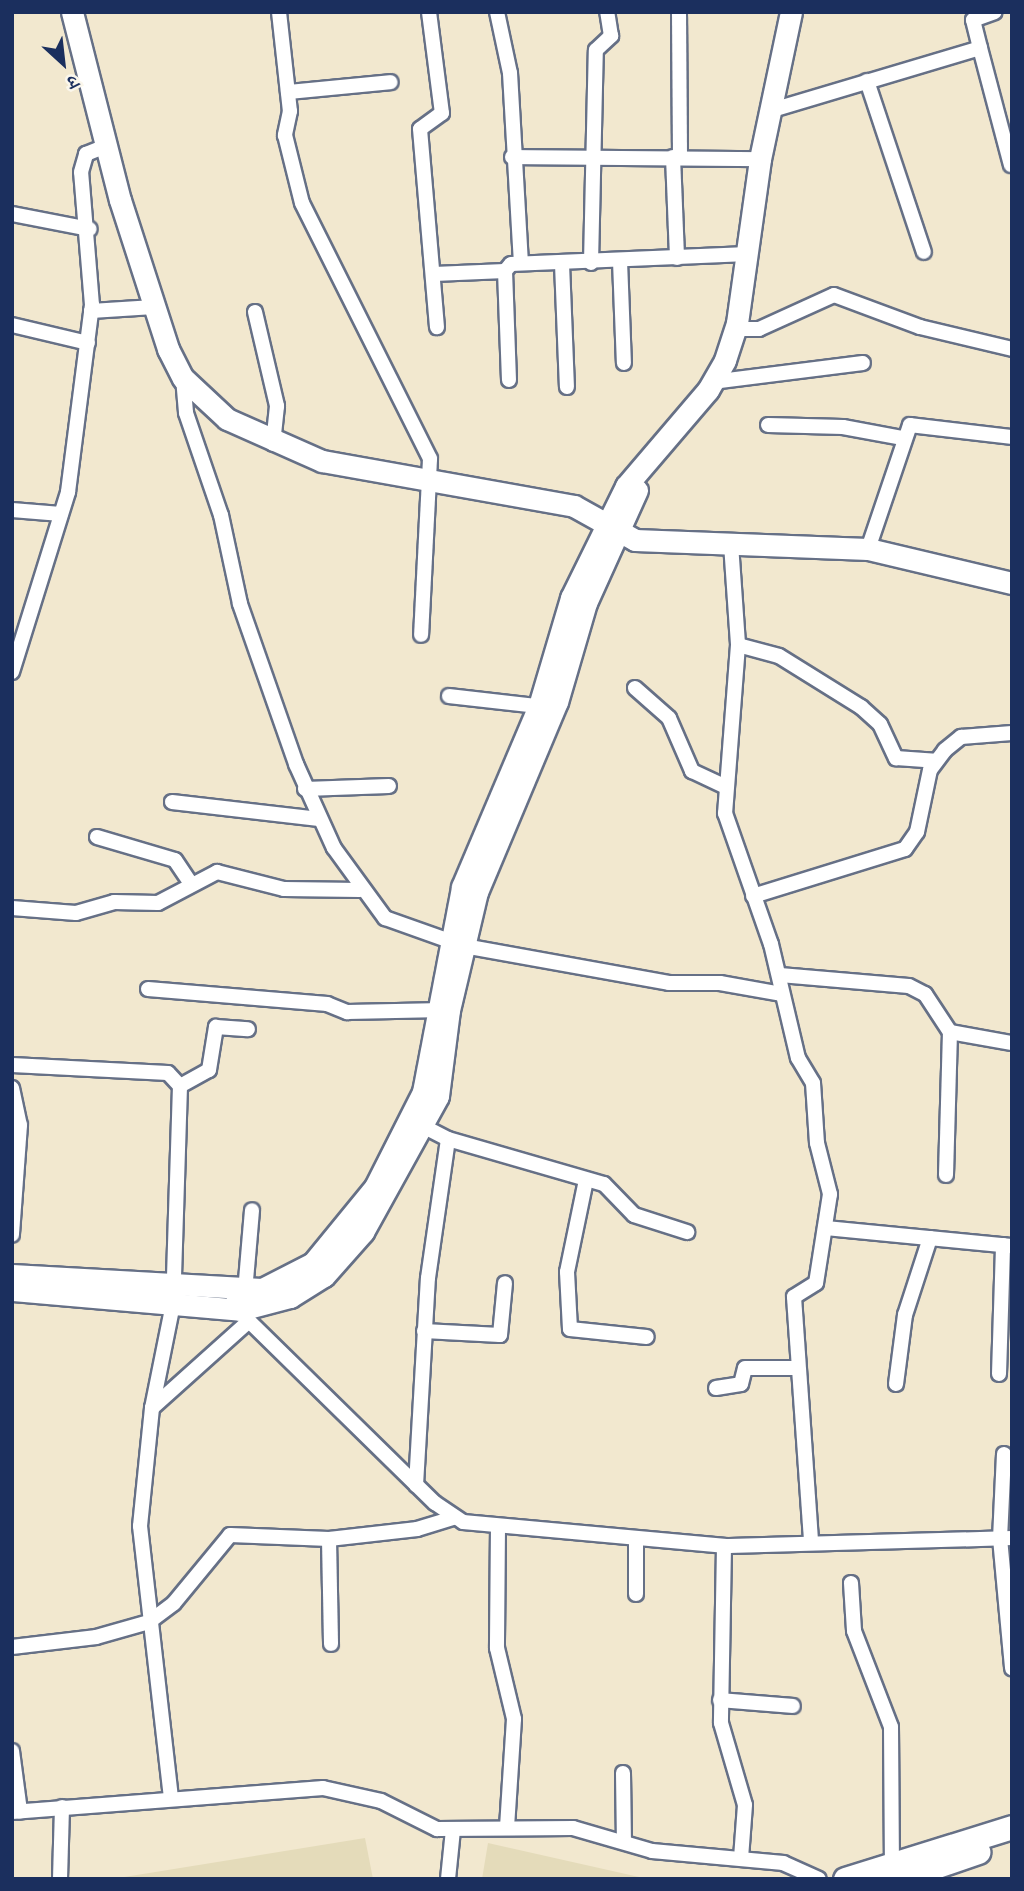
<!DOCTYPE html>
<html>
<head>
<meta charset="utf-8">
<style>
	body { margin:0 }
	#map { position:relative; width:1024px; height:1891px; overflow:hidden; background:#f2e8cf; font-family:"IM FELL Great Primer","Noto Serif Devanagari",serif }
	div>[style] { position:absolute }
	.built>* { inset:0; background:#e4dbba }
	.roads { filter:drop-shadow(2px 0 #667086) drop-shadow(-2px 0 #667086) drop-shadow(0 2px #667086) drop-shadow(0 -2px #667086) }
	.street>* { height:14px; margin:-7px; padding:0 7px; transform-origin:7px; border-radius:7px; background:#fff }
	.secondary>* { height:21px; margin:-10.5px; padding:0 10.5px; transform-origin:10.5px; border-radius:10.5px; background:#fff }
	.primary>* { height:23px; margin:-11.5px; padding:0 11.5px; transform-origin:11.5px; border-radius:11.5px; background:#fff }
	span { translate:-50% -50%; white-space:nowrap; text-align:center; line-height:1.15; -webkit-text-stroke:7px #fbf7ec; paint-order:stroke }
	.frame { position:absolute; inset:0; border:14px solid #1b2f5e; pointer-events:none }
	.north { position:absolute; left:28px; top:28px; width:70px; height:70px; -webkit-text-stroke:5px #fbf7ec; paint-order:stroke; rotate:153deg; font-size:19px; font-weight:700; line-height:28px; text-align:center; color:#1b2f5e }
	.north::after { content:''; display:block; margin:auto; width:24px; height:32px; background:#1b2f5e; clip-path:polygon(50% 0,100% 100%,50% 72%,0 100%) }
</style>
</head>
<body>
<div id="map">
	<div class="built">
		<i style="clip-path:polygon(365px 1838px,373px 1879px,112px 1879px)"></i>
		<i style="clip-path:polygon(488px 1843px,648px 1879px,482px 1879px)"></i>
	</div>
	<div class="roads">
		<div class="street">
			<i style="left:279px;top:12px;width:100px;rotate:83.7deg"></i>
			<i style="left:290px;top:111px;width:25px;rotate:102deg"></i>
			<i style="left:285px;top:135px;width:70px;rotate:76deg"></i>
			<i style="left:302px;top:203px;width:286px;rotate:63.4deg"></i>
			<i style="left:430px;top:459px;width:176px;rotate:92.9deg"></i>
			<i style="left:429px;top:12px;width:102px;rotate:82.7deg"></i>
			<i style="left:442px;top:113px;width:27px;rotate:144deg"></i>
			<i style="left:420px;top:129px;width:199px;rotate:85.1deg"></i>
			<i style="left:497px;top:12px;width:62px;rotate:78deg"></i>
			<i style="left:510px;top:73px;width:190px;rotate:86.7deg"></i>
			<i style="left:679px;top:12px;width:145px;rotate:89.6deg"></i>
			<i style="left:980px;top:48px;width:121px;rotate:75.2deg"></i>
			<i style="left:867px;top:81px;width:180px;rotate:71.6deg"></i>
			<i style="left:288px;top:92px;width:103px;rotate:-5.5deg"></i>
			<i style="left:769px;top:111px;width:220px;rotate:-16.6deg"></i>
			<i style="left:980px;top:48px;width:29px;rotate:-104deg"></i>
			<i style="left:973px;top:20px;width:23px;rotate:-20deg"></i>
			<i style="left:512px;top:157px;width:248px;rotate:0.5deg"></i>
			<i style="left:673px;top:157px;width:101px;rotate:87.7deg"></i>
			<i style="left:12px;top:214px;width:79px;rotate:10.9deg"></i>
			<i style="left:620px;top:261px;width:102px;rotate:87.8deg"></i>
			<i style="left:591px;top:263px;width:213px;rotate:-88.7deg"></i>
			<i style="left:596px;top:50px;width:21px;rotate:-43deg"></i>
			<i style="left:611px;top:36px;width:24px;rotate:-99deg"></i>
			<i style="left:562px;top:264px;width:123px;rotate:87.7deg"></i>
			<i style="left:505px;top:271px;width:109px;rotate:87.9deg"></i>
			<i style="left:434px;top:274px;width:71px;rotate:-2.4deg"></i>
			<i style="left:505px;top:271px;width:9px;rotate:-49deg"></i>
			<i style="left:511px;top:264px;width:237px;rotate:-2.4deg"></i>
			<i style="left:91px;top:311px;width:63px;rotate:-3.6deg"></i>
			<i style="left:255px;top:312px;width:97px;rotate:76.8deg"></i>
			<i style="left:277px;top:406px;width:38px;rotate:96deg"></i>
			<i style="left:12px;top:325px;width:78px;rotate:13.3deg"></i>
			<i style="left:735px;top:329px;width:24px"></i>
			<i style="left:759px;top:329px;width:82px;rotate:-24.4deg"></i>
			<i style="left:834px;top:295px;width:92px;rotate:20.4deg"></i>
			<i style="left:920px;top:327px;width:95px;rotate:13.4deg"></i>
			<i style="left:183px;top:378px;width:35px;rotate:85deg"></i>
			<i style="left:186px;top:413px;width:108px;rotate:71.1deg"></i>
			<i style="left:221px;top:515px;width:91px;rotate:77.9deg"></i>
			<i style="left:240px;top:604px;width:170px;rotate:70.7deg"></i>
			<i style="left:296px;top:764px;width:92px;rotate:65.7deg"></i>
			<i style="left:334px;top:848px;width:87px;rotate:53.9deg"></i>
			<i style="left:385px;top:918px;width:84px;rotate:19.5deg"></i>
			<i style="left:464px;top:946px;width:208px;rotate:10.2deg"></i>
			<i style="left:669px;top:983px;width:51px"></i>
			<i style="left:720px;top:983px;width:62px;rotate:10.2deg"></i>
			<i style="left:712px;top:382px;width:152px;rotate:-7.2deg"></i>
			<i style="left:768px;top:425px;width:75px;rotate:1.5deg"></i>
			<i style="left:843px;top:427px;width:61px;rotate:10.4deg"></i>
			<i style="left:12px;top:510px;width:49px;rotate:4.7deg"></i>
			<i style="left:731px;top:544px;width:101px;rotate:86deg"></i>
			<i style="left:738px;top:645px;width:169px;rotate:94.4deg"></i>
			<i style="left:725px;top:813px;width:139px;rotate:70.7deg"></i>
			<i style="left:771px;top:944px;width:117px;rotate:76.7deg"></i>
			<i style="left:798px;top:1058px;width:29px;rotate:59deg"></i>
			<i style="left:813px;top:1083px;width:60px;rotate:86.2deg"></i>
			<i style="left:817px;top:1143px;width:53px;rotate:75.7deg"></i>
			<i style="left:830px;top:1194px;width:90px;rotate:98.9deg"></i>
			<i style="left:816px;top:1283px;width:26px;rotate:148deg"></i>
			<i style="left:794px;top:1297px;width:246px;rotate:86deg"></i>
			<i style="left:868px;top:549px;width:131px;rotate:-71.3deg"></i>
			<i style="left:910px;top:425px;width:103px;rotate:6.7deg"></i>
			<i style="left:738px;top:645px;width:42px;rotate:15deg"></i>
			<i style="left:779px;top:656px;width:97px;rotate:31.9deg"></i>
			<i style="left:861px;top:707px;width:25px;rotate:42deg"></i>
			<i style="left:880px;top:724px;width:38px;rotate:65deg"></i>
			<i style="left:896px;top:758px;width:39px;rotate:4deg"></i>
			<i style="left:12px;top:672px;width:189px;rotate:-72.7deg"></i>
			<i style="left:68px;top:492px;width:189px;rotate:-82.7deg"></i>
			<i style="left:92px;top:305px;width:133px;rotate:-94.7deg"></i>
			<i style="left:81px;top:172px;width:19px;rotate:-74deg"></i>
			<i style="left:86px;top:154px;width:22px;rotate:-22deg"></i>
			<i style="left:635px;top:688px;width:45px;rotate:41.4deg"></i>
			<i style="left:669px;top:718px;width:58px;rotate:66.5deg"></i>
			<i style="left:692px;top:771px;width:35px;rotate:25deg"></i>
			<i style="left:449px;top:696px;width:98px;rotate:6.5deg"></i>
			<i style="left:305px;top:789px;width:84px;rotate:-2deg"></i>
			<i style="left:172px;top:802px;width:148px;rotate:6.6deg"></i>
			<i style="left:97px;top:837px;width:81px;rotate:16.4deg"></i>
			<i style="left:175px;top:860px;width:29px;rotate:56deg"></i>
			<i style="left:753px;top:896px;width:159px;rotate:-17.2deg"></i>
			<i style="left:905px;top:849px;width:21px;rotate:-55deg"></i>
			<i style="left:917px;top:832px;width:63px;rotate:-78.2deg"></i>
			<i style="left:930px;top:770px;width:25px;rotate:-53deg"></i>
			<i style="left:945px;top:750px;width:21px;rotate:-39deg"></i>
			<i style="left:961px;top:737px;width:51px;rotate:-4.5deg"></i>
			<i style="left:12px;top:908px;width:64px;rotate:4.5deg"></i>
			<i style="left:76px;top:913px;width:40px;rotate:-16deg"></i>
			<i style="left:114px;top:902px;width:44px;rotate:1.3deg"></i>
			<i style="left:158px;top:903px;width:67px;rotate:-27.7deg"></i>
			<i style="left:217px;top:872px;width:69px;rotate:14.2deg"></i>
			<i style="left:284px;top:889px;width:76px;rotate:0.8deg"></i>
			<i style="left:780px;top:975px;width:129px;rotate:4.9deg"></i>
			<i style="left:909px;top:986px;width:18px;rotate:27deg"></i>
			<i style="left:925px;top:994px;width:45px;rotate:56.7deg"></i>
			<i style="left:950px;top:1032px;width:63px;rotate:10.1deg"></i>
			<i style="left:148px;top:989px;width:180px;rotate:4.8deg"></i>
			<i style="left:327px;top:1004px;width:22px;rotate:22deg"></i>
			<i style="left:347px;top:1012px;width:97px;rotate:-1.2deg"></i>
			<i style="left:12px;top:1065px;width:156px;rotate:2.9deg"></i>
			<i style="left:168px;top:1073px;width:18px;rotate:47deg"></i>
			<i style="left:180px;top:1086px;width:218px;rotate:91.8deg"></i>
			<i style="left:173px;top:1304px;width:106px;rotate:101.4deg"></i>
			<i style="left:152px;top:1408px;width:119px;rotate:95.8deg"></i>
			<i style="left:140px;top:1526px;width:272px;rotate:83.5deg"></i>
			<i style="left:180px;top:1086px;width:33px;rotate:-29deg"></i>
			<i style="left:209px;top:1070px;width:44px;rotate:-80.8deg"></i>
			<i style="left:216px;top:1027px;width:32px;rotate:4deg"></i>
			<i style="left:12px;top:1088px;width:38px;rotate:78deg"></i>
			<i style="left:20px;top:1125px;width:110px;rotate:94.2deg"></i>
			<i style="left:448px;top:1139px;width:162px;rotate:16.1deg"></i>
			<i style="left:604px;top:1184px;width:43px;rotate:45.9deg"></i>
			<i style="left:634px;top:1215px;width:56px;rotate:17.8deg"></i>
			<i style="left:946px;top:1175px;width:143px;rotate:-88.4deg"></i>
			<i style="left:586px;top:1180px;width:94px;rotate:101.7deg"></i>
			<i style="left:567px;top:1272px;width:57px;rotate:87deg"></i>
			<i style="left:570px;top:1329px;width:77px;rotate:5.9deg"></i>
			<i style="left:825px;top:1228px;width:188px;rotate:5.5deg"></i>
			<i style="left:231px;top:1292px;width:34px;rotate:58deg"></i>
			<i style="left:249px;top:1321px;width:260px;rotate:44.4deg"></i>
			<i style="left:435px;top:1503px;width:34px;rotate:34deg"></i>
			<i style="left:463px;top:1522px;width:267px;rotate:5.2deg"></i>
			<i style="left:729px;top:1546px;width:283px;rotate:-1.6deg"></i>
			<i style="left:245px;top:1292px;width:82px;rotate:-85.1deg"></i>
			<i style="left:424px;top:1331px;width:76px;rotate:3deg"></i>
			<i style="left:500px;top:1335px;width:52px;rotate:-84.5deg"></i>
			<i style="left:999px;top:1374px;width:129px;rotate:-88.2deg"></i>
			<i style="left:896px;top:1384px;width:70px;rotate:-82.6deg"></i>
			<i style="left:905px;top:1315px;width:81px;rotate:-72deg"></i>
			<i style="left:716px;top:1388px;width:25px;rotate:-9deg"></i>
			<i style="left:741px;top:1384px;width:16px;rotate:-76deg"></i>
			<i style="left:745px;top:1368px;width:52px"></i>
			<i style="left:152px;top:1408px;width:130px;rotate:-41.9deg"></i>
			<i style="left:1004px;top:1454px;width:84px;rotate:92.7deg"></i>
			<i style="left:1000px;top:1538px;width:131px;rotate:84.7deg"></i>
			<i style="left:416px;top:1485px;width:207px;rotate:-86.7deg"></i>
			<i style="left:428px;top:1278px;width:140px;rotate:-81.8deg"></i>
			<i style="left:448px;top:1139px;width:35px;rotate:-153deg"></i>
			<i style="left:498px;top:1527px;width:121px;rotate:90.5deg"></i>
			<i style="left:497px;top:1648px;width:73px;rotate:76.5deg"></i>
			<i style="left:514px;top:1719px;width:107px;rotate:93.7deg"></i>
			<i style="left:329px;top:1539px;width:105px;rotate:88.9deg"></i>
			<i style="left:724px;top:1546px;width:177px;rotate:91deg"></i>
			<i style="left:721px;top:1723px;width:85px;rotate:73.7deg"></i>
			<i style="left:745px;top:1805px;width:53px;rotate:94.3deg"></i>
			<i style="left:851px;top:1583px;width:48px;rotate:86.4deg"></i>
			<i style="left:854px;top:1631px;width:103px;rotate:68.9deg"></i>
			<i style="left:891px;top:1727px;width:143px;rotate:89.6deg"></i>
			<i style="left:636px;top:1594px;width:55px;rotate:-90deg"></i>
			<i style="left:12px;top:1647px;width:85px;rotate:-6.8deg"></i>
			<i style="left:96px;top:1637px;width:55px;rotate:-15.8deg"></i>
			<i style="left:149px;top:1622px;width:31px;rotate:-37deg"></i>
			<i style="left:174px;top:1603px;width:88px;rotate:-50.5deg"></i>
			<i style="left:230px;top:1535px;width:99px;rotate:2.3deg"></i>
			<i style="left:329px;top:1539px;width:89px;rotate:-6.5deg"></i>
			<i style="left:417px;top:1529px;width:39px;rotate:-17deg"></i>
			<i style="left:720px;top:1700px;width:73px;rotate:4.7deg"></i>
			<i style="left:12px;top:1751px;width:61px;rotate:82.4deg"></i>
			<i style="left:623px;top:1773px;width:69px;rotate:89.2deg"></i>
			<i style="left:12px;top:1812px;width:312px;rotate:-4.4deg"></i>
			<i style="left:323px;top:1788px;width:59px;rotate:12.6deg"></i>
			<i style="left:381px;top:1801px;width:63px;rotate:26.6deg"></i>
			<i style="left:437px;top:1829px;width:136px;rotate:-0.4deg"></i>
			<i style="left:573px;top:1828px;width:82px;rotate:16.2deg"></i>
			<i style="left:652px;top:1851px;width:132px;rotate:5.2deg"></i>
			<i style="left:783px;top:1863px;width:39px;rotate:24deg"></i>
			<i style="left:60px;top:1879px;width:72px;rotate:-88.4deg"></i>
			<i style="left:448px;top:1879px;width:49px;rotate:-84.2deg"></i>
		</div>
		<div class="secondary">
			<i style="left:72px;top:12px;width:194px;rotate:75.7deg"></i>
			<i style="left:120px;top:200px;width:157px;rotate:72.1deg"></i>
			<i style="left:168px;top:349px;width:33px;rotate:63deg"></i>
			<i style="left:183px;top:378px;width:60px;rotate:43deg"></i>
			<i style="left:227px;top:419px;width:104px;rotate:23.9deg"></i>
			<i style="left:322px;top:461px;width:256px;rotate:10.1deg"></i>
			<i style="left:574px;top:506px;width:70px;rotate:29.1deg"></i>
			<i style="left:635px;top:540px;width:233px;rotate:2.2deg"></i>
			<i style="left:868px;top:549px;width:148px;rotate:13.3deg"></i>
			<i style="left:12px;top:1275px;width:250px;rotate:3.2deg"></i>
			<i style="left:262px;top:1289px;width:57px;rotate:-27deg"></i>
			<i style="left:313px;top:1263px;width:98px;rotate:-50.8deg"></i>
			<i style="left:375px;top:1187px;width:106px;rotate:-63.2deg"></i>
			<i style="left:423px;top:1092px;width:209px;rotate:-79.2deg"></i>
			<i style="left:462px;top:887px;width:197px;rotate:-67deg"></i>
			<i style="left:539px;top:706px;width:113px;rotate:-73.5deg"></i>
			<i style="left:571px;top:598px;width:125px;rotate:-63.8deg"></i>
			<i style="left:626px;top:486px;width:126px;rotate:-49.5deg"></i>
			<i style="left:708px;top:390px;width:34px;rotate:-60deg"></i>
			<i style="left:725px;top:360px;width:39px;rotate:-72deg"></i>
			<i style="left:737px;top:323px;width:166px;rotate:-82deg"></i>
			<i style="left:760px;top:159px;width:150px;rotate:-78.1deg"></i>
			<i style="left:13px;top:1290px;width:228px;rotate:5deg"></i>
			<i style="left:240px;top:1310px;width:52px;rotate:-14.6deg"></i>
			<i style="left:290px;top:1297px;width:40px;rotate:-32deg"></i>
			<i style="left:324px;top:1276px;width:59px;rotate:-48.4deg"></i>
			<i style="left:363px;top:1232px;width:155px;rotate:-61.1deg"></i>
			<i style="left:438px;top:1096px;width:87px;rotate:-82.7deg"></i>
			<i style="left:449px;top:1010px;width:121px;rotate:-76.7deg"></i>
			<i style="left:477px;top:892px;width:206px;rotate:-67.2deg"></i>
			<i style="left:557px;top:702px;width:103px;rotate:-73.7deg"></i>
			<i style="left:586px;top:603px;width:124px;rotate:-65.7deg"></i>
		</div>
		<div class="primary">
			<i style="left:845px;top:1879px;width:175px;rotate:-17.3deg"></i>
			<i style="left:900px;top:1879px;width:83px;rotate:-19.1deg"></i>
		</div>
	</div>
	<div class="frame"></div>
	<div class="north">उ</div>
</div>
</body>
</html>
